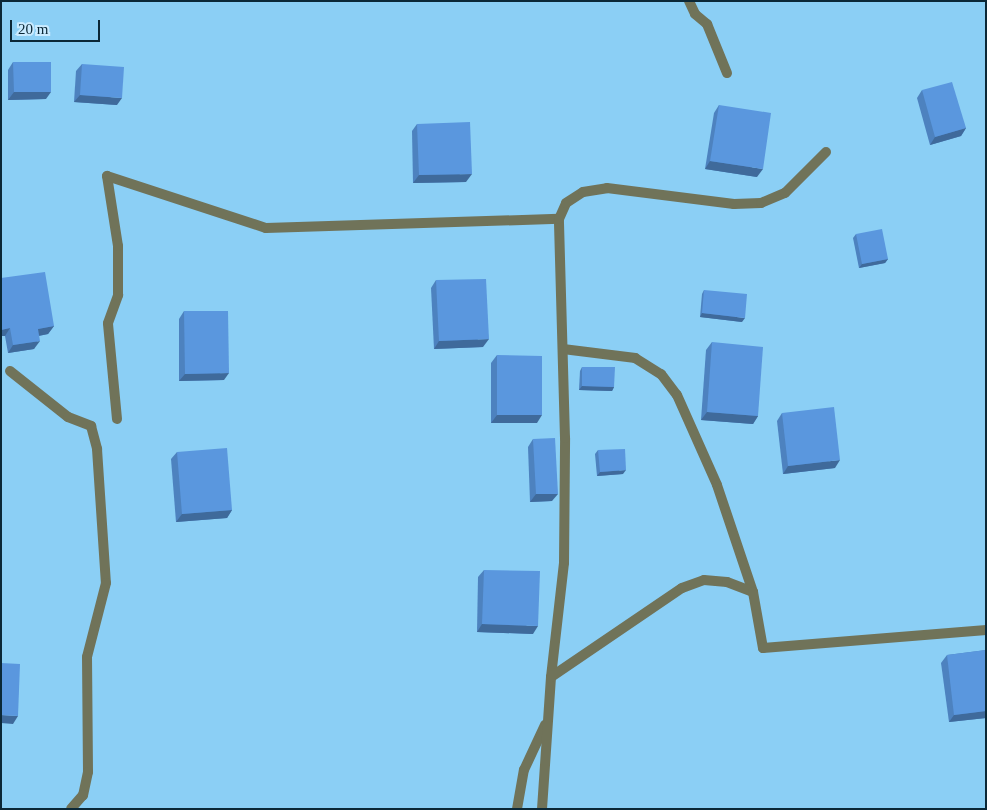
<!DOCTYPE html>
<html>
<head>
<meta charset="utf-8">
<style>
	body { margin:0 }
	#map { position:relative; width:987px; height:810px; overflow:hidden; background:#8bcff5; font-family:"Times New Roman",serif }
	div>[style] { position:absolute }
	.street>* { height:10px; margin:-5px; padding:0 5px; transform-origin:5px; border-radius:5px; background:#707359 }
	.wall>* { inset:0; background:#4d82bf }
	.shaded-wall>* { inset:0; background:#3f6a9b }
	.building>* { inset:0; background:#5a97de }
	span { translate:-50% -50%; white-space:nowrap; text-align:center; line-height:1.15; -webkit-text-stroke:5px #caebff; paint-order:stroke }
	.frame { position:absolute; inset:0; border:2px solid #0b2837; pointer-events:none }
	.scale { position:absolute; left:10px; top:20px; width:90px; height:22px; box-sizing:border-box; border:2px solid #0b2837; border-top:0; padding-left:6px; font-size:15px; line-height:18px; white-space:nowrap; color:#0b2837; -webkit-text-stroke:4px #caebff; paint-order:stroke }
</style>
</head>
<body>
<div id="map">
	<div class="street">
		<i style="left:689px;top:1px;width:14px;rotate:65deg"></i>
		<i style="left:695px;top:14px;width:16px;rotate:40deg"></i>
		<i style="left:707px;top:24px;width:53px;rotate:67.8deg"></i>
		<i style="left:563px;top:349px;width:73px;rotate:7.1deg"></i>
		<i style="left:635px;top:358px;width:31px;rotate:32deg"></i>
		<i style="left:661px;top:374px;width:26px;rotate:53deg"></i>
		<i style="left:677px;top:395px;width:98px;rotate:66deg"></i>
		<i style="left:717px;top:485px;width:113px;rotate:71.4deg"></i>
		<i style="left:10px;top:371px;width:74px;rotate:38.4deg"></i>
		<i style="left:68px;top:417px;width:25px;rotate:21deg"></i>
		<i style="left:91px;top:426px;width:24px;rotate:75deg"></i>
		<i style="left:97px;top:449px;width:134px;rotate:86.2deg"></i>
		<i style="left:106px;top:583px;width:76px;rotate:104.4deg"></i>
		<i style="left:87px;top:657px;width:115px;rotate:89.5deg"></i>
		<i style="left:88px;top:772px;width:24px;rotate:102deg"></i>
		<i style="left:83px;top:795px;width:18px;rotate:131deg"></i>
		<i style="left:117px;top:419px;width:96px;rotate:-95.4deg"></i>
		<i style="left:108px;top:323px;width:30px;rotate:-70deg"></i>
		<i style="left:118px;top:295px;width:49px;rotate:-90deg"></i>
		<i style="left:118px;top:246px;width:71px;rotate:-98.9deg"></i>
		<i style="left:107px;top:176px;width:167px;rotate:18.1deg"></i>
		<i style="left:266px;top:228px;width:293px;rotate:-1.8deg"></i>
		<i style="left:551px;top:677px;width:115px;rotate:-83.5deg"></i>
		<i style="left:564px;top:563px;width:125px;rotate:-89.5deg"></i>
		<i style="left:565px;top:438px;width:219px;rotate:-91.6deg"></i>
		<i style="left:559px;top:219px;width:17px;rotate:-66deg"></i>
		<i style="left:566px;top:203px;width:20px;rotate:-33deg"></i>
		<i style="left:583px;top:192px;width:24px;rotate:-9deg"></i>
		<i style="left:607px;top:188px;width:128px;rotate:7.2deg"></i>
		<i style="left:734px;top:204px;width:27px;rotate:-2deg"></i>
		<i style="left:761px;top:203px;width:26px;rotate:-23deg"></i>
		<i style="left:785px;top:193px;width:58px;rotate:-45deg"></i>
		<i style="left:517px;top:809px;width:40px;rotate:-80deg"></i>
		<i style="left:524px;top:770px;width:50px;rotate:-65deg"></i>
		<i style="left:542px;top:809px;width:132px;rotate:-86.1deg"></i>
		<i style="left:551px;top:677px;width:158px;rotate:-34.2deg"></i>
		<i style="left:682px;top:588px;width:23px;rotate:-20deg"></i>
		<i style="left:704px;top:580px;width:23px;rotate:5deg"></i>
		<i style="left:727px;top:582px;width:28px;rotate:21deg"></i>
		<i style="left:753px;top:592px;width:57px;rotate:79.9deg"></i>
		<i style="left:763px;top:648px;width:224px;rotate:-4.6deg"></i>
	</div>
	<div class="wall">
		<i style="clip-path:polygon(13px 62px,46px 99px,8px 100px,8px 70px)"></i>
		<i style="clip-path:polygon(82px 64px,117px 105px,74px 102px,76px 71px)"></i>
		<i style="clip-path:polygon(922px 90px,966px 128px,961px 136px,930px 145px,917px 98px)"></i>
		<i style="clip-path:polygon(719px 105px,757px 177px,705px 169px,714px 113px)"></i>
		<i style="clip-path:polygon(417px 124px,466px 182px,413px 183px,412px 131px)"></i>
		<i style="clip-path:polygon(856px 234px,888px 259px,885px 263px,859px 268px,853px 238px)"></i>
		<i style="clip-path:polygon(1px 278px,54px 326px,48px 334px,39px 336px,34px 349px,8px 353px,5px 336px,1px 336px)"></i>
		<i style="clip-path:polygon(436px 280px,483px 347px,434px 349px,431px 288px)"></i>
		<i style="clip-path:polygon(704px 290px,742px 322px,700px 317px,702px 294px)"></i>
		<i style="clip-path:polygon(184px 311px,224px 380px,179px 381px,179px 319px)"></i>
		<i style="clip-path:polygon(712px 342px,758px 416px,753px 424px,701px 420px,706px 350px)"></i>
		<i style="clip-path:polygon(497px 355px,537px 423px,491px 423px,491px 363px)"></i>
		<i style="clip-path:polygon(582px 367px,614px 387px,612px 391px,579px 390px,580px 371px)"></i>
		<i style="clip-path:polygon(782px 413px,835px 468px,783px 474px,777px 421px)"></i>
		<i style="clip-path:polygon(533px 439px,552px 501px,530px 502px,528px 447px)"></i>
		<i style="clip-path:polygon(598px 450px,623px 474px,597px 476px,595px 454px)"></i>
		<i style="clip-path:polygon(177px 452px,232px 510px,227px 518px,176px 522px,171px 459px)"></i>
		<i style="clip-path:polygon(484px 570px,533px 634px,477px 632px,478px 577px)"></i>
		<i style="clip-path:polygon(986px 650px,986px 718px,949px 722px,941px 663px,947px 655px)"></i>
	</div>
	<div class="shaded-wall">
		<i style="clip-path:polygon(14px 92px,51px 92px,46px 99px,8px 100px)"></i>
		<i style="clip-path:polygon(80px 95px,122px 98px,117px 105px,74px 102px)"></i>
		<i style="clip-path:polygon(966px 128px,961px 136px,930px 145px,935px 137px)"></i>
		<i style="clip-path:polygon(710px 161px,763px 169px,757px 177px,705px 169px)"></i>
		<i style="clip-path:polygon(472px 174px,466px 182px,413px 183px,419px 175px)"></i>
		<i style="clip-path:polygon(888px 259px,885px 263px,859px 268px,862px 264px)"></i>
		<i style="clip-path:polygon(702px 313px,745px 318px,742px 322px,700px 317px)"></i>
		<i style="clip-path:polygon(54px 326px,48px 334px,32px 337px,38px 329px)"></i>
		<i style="clip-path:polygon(10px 328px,5px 336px,1px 336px,1px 330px)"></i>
		<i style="clip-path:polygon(489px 339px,483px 347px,434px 349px,439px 341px)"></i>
		<i style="clip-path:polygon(40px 341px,34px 349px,8px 353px,13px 345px)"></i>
		<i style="clip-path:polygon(229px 373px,224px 380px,179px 381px,185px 374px)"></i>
		<i style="clip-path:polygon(582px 386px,614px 387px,612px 391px,579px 390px)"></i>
		<i style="clip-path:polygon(707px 412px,758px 416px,753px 424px,701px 420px)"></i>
		<i style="clip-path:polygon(497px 415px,542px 415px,537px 423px,491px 423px)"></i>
		<i style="clip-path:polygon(840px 460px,835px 468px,783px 474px,788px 466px)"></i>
		<i style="clip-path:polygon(626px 470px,623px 474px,597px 476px,600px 472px)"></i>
		<i style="clip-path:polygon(536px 494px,558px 494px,552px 501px,530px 502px)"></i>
		<i style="clip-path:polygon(232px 510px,227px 518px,176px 522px,182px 514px)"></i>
		<i style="clip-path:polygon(482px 624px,538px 626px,533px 634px,477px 632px)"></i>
		<i style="clip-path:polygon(986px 711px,986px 718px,949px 722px,954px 715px)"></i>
		<i style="clip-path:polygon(1px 715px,18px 716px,13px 724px,1px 723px)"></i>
	</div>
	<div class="building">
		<i style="clip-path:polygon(13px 62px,51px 62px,51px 92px,14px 92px)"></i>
		<i style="clip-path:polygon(82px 64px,124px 67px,122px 98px,80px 95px)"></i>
		<i style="clip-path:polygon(952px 82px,966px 128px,935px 137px,922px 90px)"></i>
		<i style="clip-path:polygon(719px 105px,771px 113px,763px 169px,710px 161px)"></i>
		<i style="clip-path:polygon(470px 122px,472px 174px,419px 175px,417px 124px)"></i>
		<i style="clip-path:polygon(882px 229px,888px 259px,862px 264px,856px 234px)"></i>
		<i style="clip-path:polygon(45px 272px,54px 326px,38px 329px,40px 341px,13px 345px,10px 328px,1px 330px,1px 278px)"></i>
		<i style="clip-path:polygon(486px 279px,489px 339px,439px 341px,436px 280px)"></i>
		<i style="clip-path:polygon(704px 290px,747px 294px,745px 318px,702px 313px)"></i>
		<i style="clip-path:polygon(184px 311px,228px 311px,229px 373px,185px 374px)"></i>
		<i style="clip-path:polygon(712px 342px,763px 347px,758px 416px,707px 412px)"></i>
		<i style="clip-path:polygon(497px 355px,542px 356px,542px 415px,497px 415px)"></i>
		<i style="clip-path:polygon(582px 367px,615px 367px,614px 387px,582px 386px)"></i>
		<i style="clip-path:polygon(834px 407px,840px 460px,788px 466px,782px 413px)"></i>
		<i style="clip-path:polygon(555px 438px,558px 494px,536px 494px,533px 439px)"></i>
		<i style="clip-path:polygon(227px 448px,232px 510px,182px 514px,177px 452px)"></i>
		<i style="clip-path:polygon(625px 449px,626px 470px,600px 472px,598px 450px)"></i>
		<i style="clip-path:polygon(484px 570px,540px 571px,538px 626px,482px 624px)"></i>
		<i style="clip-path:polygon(986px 650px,986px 711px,954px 715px,947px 655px)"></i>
		<i style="clip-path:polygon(1px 663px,20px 664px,18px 716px,1px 715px)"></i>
	</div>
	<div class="frame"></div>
	<div class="scale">20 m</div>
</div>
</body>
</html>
